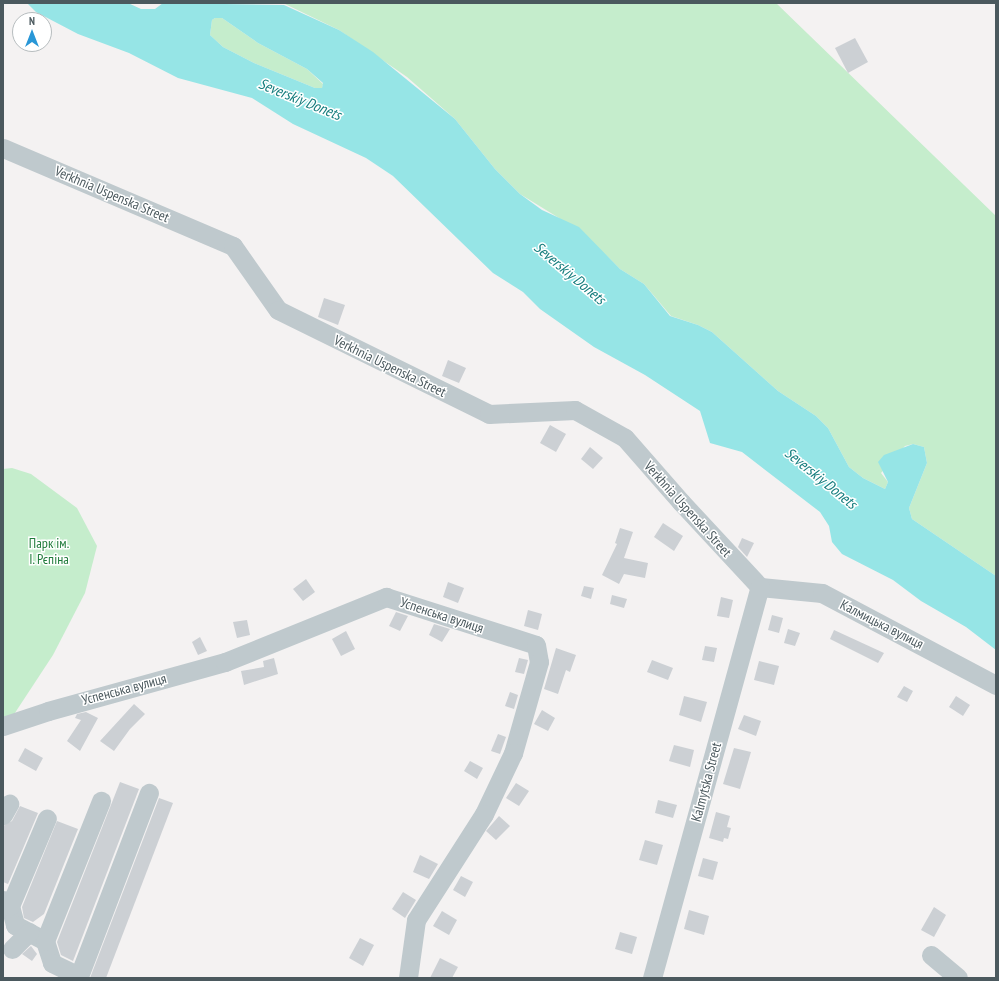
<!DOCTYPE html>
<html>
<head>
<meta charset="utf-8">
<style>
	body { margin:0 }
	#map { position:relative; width:999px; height:981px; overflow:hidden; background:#f4f2f2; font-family:"PT Sans Narrow",sans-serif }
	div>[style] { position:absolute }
	.green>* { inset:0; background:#c5edcc }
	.water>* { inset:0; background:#96e5e6 }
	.building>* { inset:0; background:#ccd0d4 }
	.minor>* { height:19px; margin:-9.5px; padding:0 9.5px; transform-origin:9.5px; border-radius:9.5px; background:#bfc9cd }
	span { translate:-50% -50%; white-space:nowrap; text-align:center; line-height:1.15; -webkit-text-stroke:3px #fff; paint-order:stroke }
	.street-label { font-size:14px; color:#4b595e }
	.park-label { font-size:14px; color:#207b3b }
	.water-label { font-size:15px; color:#167e7e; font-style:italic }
	.frame { position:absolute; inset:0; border:4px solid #4b595e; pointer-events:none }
	.north { position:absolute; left:12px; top:12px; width:40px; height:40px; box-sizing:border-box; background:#fff; border:1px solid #b7bdbf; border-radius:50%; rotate:0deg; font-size:11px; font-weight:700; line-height:16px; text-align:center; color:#4b595e }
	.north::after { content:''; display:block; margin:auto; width:14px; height:18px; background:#2997d7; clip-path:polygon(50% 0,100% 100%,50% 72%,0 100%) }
</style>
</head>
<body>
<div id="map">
	<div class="green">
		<i style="clip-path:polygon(283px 3px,776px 3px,996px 216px,996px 576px,912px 519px,909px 508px,927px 463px,924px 447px,913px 444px,905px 446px,881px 473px,888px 482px,885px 489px,863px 478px,849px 467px,828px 428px,816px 416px,778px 391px,712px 332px,698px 325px,671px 316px,644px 284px,620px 269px,608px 257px,559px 218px,520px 194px,495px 169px,455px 119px,407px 77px,339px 30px)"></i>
		<i style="clip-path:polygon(215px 18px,222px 18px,258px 43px,307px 69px,323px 84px,322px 88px,315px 88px,254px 63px,223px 47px,210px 35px,212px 20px)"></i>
		<i style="clip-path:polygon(12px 468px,31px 474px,77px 508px,97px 546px,85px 593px,53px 655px,7px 725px,3px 726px,3px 469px)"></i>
	</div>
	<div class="water">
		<i style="clip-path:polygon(evenodd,27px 3px,128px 3px,141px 9px,155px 9px,163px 3px,284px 5px,339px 30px,373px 52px,455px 119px,495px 169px,520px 194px,542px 210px,579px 227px,620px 269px,644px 284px,670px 316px,698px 325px,712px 332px,778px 391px,816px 416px,828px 428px,849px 467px,863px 478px,885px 489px,888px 482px,878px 462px,884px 455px,913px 444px,924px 447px,927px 463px,909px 508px,912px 519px,996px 576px,996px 650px,966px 627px,921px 601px,893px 580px,842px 554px,832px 542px,829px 526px,820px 512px,742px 452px,710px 443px,700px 411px,645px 375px,594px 347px,540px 309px,523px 292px,493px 273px,393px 176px,366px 158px,293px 124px,252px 98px,178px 78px,129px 53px,78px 34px,36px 12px,27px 3px,215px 18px,222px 18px,258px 43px,307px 69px,323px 83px,322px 88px,315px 88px,254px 63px,223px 47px,210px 35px,212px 20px,215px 18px)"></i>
	</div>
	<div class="building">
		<i style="clip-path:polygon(855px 38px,868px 62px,848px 73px,835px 48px)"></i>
		<i style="clip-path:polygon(324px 298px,345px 305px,338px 325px,318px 317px)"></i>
		<i style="clip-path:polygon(448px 360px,466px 368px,459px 383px,442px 376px)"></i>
		<i style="clip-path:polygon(550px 425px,566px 434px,556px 452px,540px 443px)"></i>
		<i style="clip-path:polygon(590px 447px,603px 458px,593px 469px,581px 459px)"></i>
		<i style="clip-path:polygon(663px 523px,683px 536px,674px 551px,654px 537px)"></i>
		<i style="clip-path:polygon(620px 528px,633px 532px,624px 558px,648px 563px,645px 578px,624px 574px,619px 584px,602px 575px,617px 544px,615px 543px)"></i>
		<i style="clip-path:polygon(742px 538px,754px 543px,747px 557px,738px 547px)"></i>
		<i style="clip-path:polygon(306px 579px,315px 592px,303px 601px,293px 589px)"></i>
		<i style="clip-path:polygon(448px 582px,464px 588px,458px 603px,443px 597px)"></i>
		<i style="clip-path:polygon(584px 586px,594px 588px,591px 599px,581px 596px)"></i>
		<i style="clip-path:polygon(612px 595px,627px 599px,624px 608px,610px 604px)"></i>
		<i style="clip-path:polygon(721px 597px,733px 600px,729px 618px,717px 616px)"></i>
		<i style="clip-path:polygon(528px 610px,542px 614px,538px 630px,524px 626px)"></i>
		<i style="clip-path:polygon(396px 612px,408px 616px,400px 631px,389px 626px)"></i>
		<i style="clip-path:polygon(772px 615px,783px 618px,779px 633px,768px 630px)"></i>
		<i style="clip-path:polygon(247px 620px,250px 635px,237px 638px,233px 622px)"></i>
		<i style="clip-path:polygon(434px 624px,450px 629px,442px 642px,429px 635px)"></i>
		<i style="clip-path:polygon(788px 629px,800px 633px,795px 646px,784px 643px)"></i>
		<i style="clip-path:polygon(834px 630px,884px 653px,878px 663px,830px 639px)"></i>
		<i style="clip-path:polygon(346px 631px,355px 649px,341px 656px,332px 639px)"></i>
		<i style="clip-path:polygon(200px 637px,207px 651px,198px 655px,192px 642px)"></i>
		<i style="clip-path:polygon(705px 646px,717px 648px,714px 662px,702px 660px)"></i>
		<i style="clip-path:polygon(556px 648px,576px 655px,570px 672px,566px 670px,558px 694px,544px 689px)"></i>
		<i style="clip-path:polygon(274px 658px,278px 674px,244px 685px,241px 671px,264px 667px,263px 661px)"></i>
		<i style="clip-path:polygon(519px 658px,528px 660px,524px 674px,515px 672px)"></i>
		<i style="clip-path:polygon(652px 660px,673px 668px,668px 680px,647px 672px)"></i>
		<i style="clip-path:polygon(759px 661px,779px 666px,774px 685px,754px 680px)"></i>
		<i style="clip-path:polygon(904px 686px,913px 691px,907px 702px,897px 697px)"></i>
		<i style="clip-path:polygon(510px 692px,518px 695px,514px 709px,505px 706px)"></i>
		<i style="clip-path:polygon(684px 696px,707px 702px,701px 722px,679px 715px)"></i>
		<i style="clip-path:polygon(956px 696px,970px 705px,963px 716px,949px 707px)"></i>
		<i style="clip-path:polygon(134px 704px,145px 714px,130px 729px,114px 751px,100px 741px)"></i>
		<i style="clip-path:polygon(542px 710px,555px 718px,548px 731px,534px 724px)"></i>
		<i style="clip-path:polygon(86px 712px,98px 718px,80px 751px,67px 741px,81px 720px,75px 718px,77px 714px)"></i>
		<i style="clip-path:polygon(744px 715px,761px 721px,756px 736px,738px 729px)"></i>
		<i style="clip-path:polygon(498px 734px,506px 737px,500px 754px,491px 751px)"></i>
		<i style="clip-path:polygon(674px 745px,694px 750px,690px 767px,669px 761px)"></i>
		<i style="clip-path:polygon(25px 748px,43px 758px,36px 771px,18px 761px)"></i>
		<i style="clip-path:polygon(734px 748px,751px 752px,740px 789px,723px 784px)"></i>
		<i style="clip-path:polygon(470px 761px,483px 768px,477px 779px,464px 771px)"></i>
		<i style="clip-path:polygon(120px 782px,139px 789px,73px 961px,61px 955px,57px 942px)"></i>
		<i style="clip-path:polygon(516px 783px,529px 791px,519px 806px,506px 798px)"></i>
		<i style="clip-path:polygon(159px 798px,173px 803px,106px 978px,90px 978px)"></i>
		<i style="clip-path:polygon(658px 800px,677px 805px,673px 818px,655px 813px)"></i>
		<i style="clip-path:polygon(20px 806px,38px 813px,8px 884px,3px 882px,3px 826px,12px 821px)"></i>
		<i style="clip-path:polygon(716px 812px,730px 816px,727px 827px,731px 828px,728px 839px,724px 838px,723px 842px,709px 838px)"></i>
		<i style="clip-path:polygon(499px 816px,510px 826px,496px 840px,486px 831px)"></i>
		<i style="clip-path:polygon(57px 821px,78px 829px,44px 914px,33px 922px,24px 918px,22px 907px)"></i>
		<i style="clip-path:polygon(645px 840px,663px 845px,657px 865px,639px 860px)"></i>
		<i style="clip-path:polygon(420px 855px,438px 864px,429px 879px,413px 872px)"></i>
		<i style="clip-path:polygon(703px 858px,718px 862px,713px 880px,698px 876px)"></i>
		<i style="clip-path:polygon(461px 876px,473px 882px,465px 897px,453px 890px)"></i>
		<i style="clip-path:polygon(403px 892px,416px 900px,405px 918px,392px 909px)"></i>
		<i style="clip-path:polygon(934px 907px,946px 915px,934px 937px,921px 930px)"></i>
		<i style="clip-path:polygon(689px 910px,709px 916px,704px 935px,684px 929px)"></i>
		<i style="clip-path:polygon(442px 911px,457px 920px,449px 935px,433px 926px)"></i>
		<i style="clip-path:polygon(620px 932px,637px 937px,632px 954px,615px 949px)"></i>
		<i style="clip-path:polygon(360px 938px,374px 945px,363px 966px,349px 958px)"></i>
		<i style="clip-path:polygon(31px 946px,37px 954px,32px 961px,22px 954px)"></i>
		<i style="clip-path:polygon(440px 958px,458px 967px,452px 978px,430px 978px)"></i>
	</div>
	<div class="minor">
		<i style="left:3px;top:148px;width:250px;rotate:23.1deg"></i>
		<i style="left:233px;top:246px;width:78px;rotate:54.9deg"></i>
		<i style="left:278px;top:310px;width:235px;rotate:26.2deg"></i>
		<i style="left:489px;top:414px;width:86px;rotate:-2.7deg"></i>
		<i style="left:575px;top:410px;width:57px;rotate:29.2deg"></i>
		<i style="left:625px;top:438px;width:85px;rotate:48.8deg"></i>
		<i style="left:681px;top:502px;width:116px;rotate:47.1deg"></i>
		<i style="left:760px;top:587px;width:62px;rotate:5.5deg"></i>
		<i style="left:822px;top:593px;width:197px;rotate:27.9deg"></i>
		<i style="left:3px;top:726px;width:47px;rotate:-18.4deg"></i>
		<i style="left:48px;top:711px;width:184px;rotate:-15.5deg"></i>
		<i style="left:225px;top:662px;width:174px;rotate:-22deg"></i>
		<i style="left:386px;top:597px;width:157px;rotate:17.7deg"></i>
		<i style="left:536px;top:645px;width:17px;rotate:80deg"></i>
		<i style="left:539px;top:662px;width:95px;rotate:105.9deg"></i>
		<i style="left:513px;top:753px;width:68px;rotate:115.4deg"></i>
		<i style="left:484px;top:814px;width:126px;rotate:122.7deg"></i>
		<i style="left:416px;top:920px;width:59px;rotate:97.9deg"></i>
		<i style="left:3px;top:815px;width:13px;rotate:-61deg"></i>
		<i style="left:3px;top:900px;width:9px;rotate:41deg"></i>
		<i style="left:10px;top:906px;width:20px;rotate:75deg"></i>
		<i style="left:15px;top:925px;width:34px;rotate:28deg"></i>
		<i style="left:45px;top:941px;width:23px;rotate:72deg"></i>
		<i style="left:52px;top:963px;width:30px;rotate:26deg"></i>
		<i style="left:79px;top:976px;width:196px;rotate:-69.1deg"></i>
		<i style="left:10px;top:906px;width:95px;rotate:-67.2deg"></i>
		<i style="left:45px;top:941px;width:151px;rotate:-68.2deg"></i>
		<i style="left:12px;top:949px;width:24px;rotate:-45deg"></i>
		<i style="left:931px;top:955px;width:35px;rotate:40deg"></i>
		<i style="left:652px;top:978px;width:406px;rotate:-74.6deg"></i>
	</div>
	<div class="street-label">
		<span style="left:112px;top:194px;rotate:23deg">Verkhnia Uspenska Street</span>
		<span style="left:390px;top:366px;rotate:26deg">Verkhnia Uspenska Street</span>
		<span style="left:688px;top:509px;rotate:48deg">Verkhnia Uspenska Street</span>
		<span style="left:442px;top:615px;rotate:18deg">Успенська вулиця</span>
		<span style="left:882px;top:624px;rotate:27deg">Калмицька вулиця</span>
		<span style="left:124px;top:689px;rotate:-15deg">Успенська вулиця</span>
		<span style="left:706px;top:782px;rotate:-75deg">Kalmytska Street</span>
	</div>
	<div class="park-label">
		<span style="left:49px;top:551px">Парк ім.<br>І. Рєпіна</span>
	</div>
	<div class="water-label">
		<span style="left:300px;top:99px;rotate:22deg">Severskiy Donets</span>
		<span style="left:570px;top:273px;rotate:40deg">Severskiy Donets</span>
		<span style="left:821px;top:478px;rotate:39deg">Severskiy Donets</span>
	</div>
	<div class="frame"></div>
	<div class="north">N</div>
</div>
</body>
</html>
